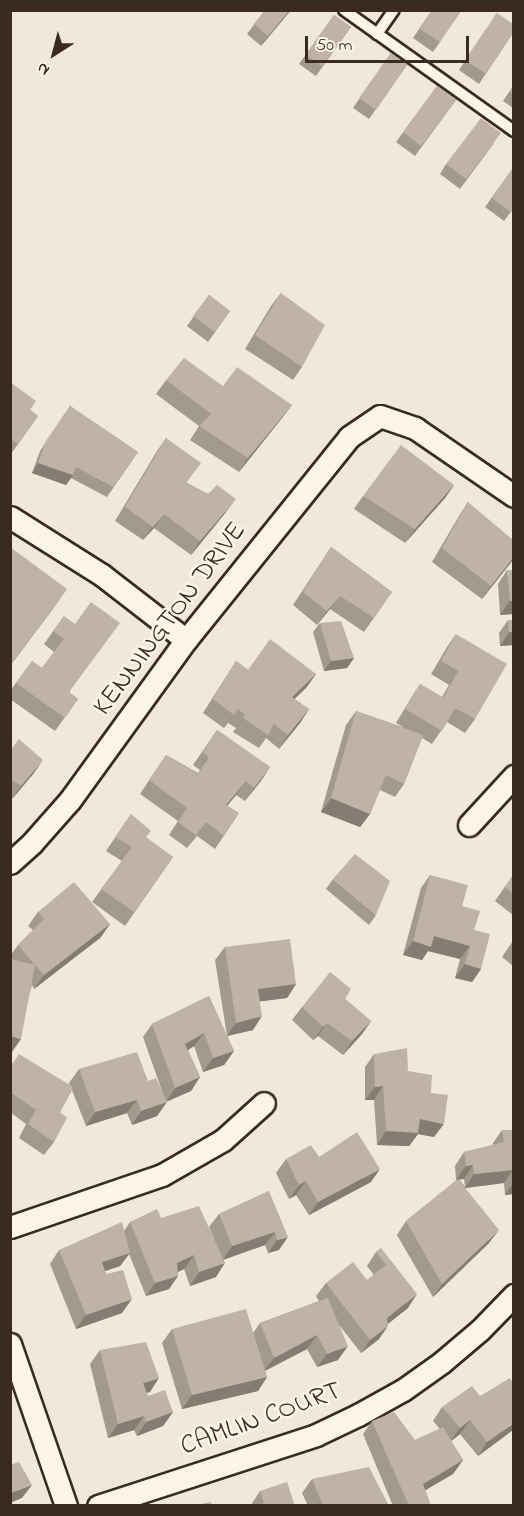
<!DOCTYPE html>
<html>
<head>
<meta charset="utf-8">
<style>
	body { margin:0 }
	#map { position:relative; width:524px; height:1516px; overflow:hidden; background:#f0e9d9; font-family:"Indie Flower",sans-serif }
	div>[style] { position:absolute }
	.roads { filter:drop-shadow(2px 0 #3b2a1e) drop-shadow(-2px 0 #3b2a1e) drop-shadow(0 2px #3b2a1e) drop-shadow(0 -2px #3b2a1e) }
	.service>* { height:10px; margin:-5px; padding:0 5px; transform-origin:5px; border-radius:5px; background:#fcf5e5 }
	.minor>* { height:21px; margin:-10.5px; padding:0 10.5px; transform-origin:10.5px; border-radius:10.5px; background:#fcf5e5 }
	.wall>* { inset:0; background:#a39a8d }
	.shaded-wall>* { inset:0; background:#857d73 }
	.building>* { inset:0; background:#beb3a4 }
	span { translate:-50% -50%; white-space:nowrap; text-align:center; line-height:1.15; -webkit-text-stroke:5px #fcf5e5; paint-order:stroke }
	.street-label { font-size:27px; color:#3b2a1e }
	.frame { position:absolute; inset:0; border:12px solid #3b2a1e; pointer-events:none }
	.north { position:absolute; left:24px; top:24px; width:60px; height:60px; -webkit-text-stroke:4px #fcf5e5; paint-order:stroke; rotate:216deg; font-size:16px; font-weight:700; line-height:24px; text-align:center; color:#3b2a1e }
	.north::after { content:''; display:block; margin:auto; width:21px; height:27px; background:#3b2a1e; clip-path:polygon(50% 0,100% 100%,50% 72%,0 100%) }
	.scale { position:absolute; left:305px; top:36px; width:164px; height:27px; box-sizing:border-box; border:3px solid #3b2a1e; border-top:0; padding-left:8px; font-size:18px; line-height:21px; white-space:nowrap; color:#3b2a1e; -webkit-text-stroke:4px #fcf5e5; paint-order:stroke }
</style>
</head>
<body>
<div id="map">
	<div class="roads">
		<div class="service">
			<i style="left:344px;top:10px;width:209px;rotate:35.4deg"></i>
			<i style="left:377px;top:34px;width:29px;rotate:-55deg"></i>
		</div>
		<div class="minor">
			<i style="left:10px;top:517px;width:109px;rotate:32.2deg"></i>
			<i style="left:102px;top:575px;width:106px;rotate:37.7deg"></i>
			<i style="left:469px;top:825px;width:67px;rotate:-47.4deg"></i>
			<i style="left:10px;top:863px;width:30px;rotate:-42deg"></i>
			<i style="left:32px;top:843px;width:57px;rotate:-48.5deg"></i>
			<i style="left:70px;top:800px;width:198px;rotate:-54.1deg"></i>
			<i style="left:186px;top:640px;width:260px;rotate:-51.2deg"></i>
			<i style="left:349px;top:437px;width:37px;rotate:-34deg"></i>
			<i style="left:380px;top:416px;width:37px;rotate:19deg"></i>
			<i style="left:415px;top:428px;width:120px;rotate:34.5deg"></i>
			<i style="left:10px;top:1227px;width:161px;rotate:-18.9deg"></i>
			<i style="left:162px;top:1175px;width:70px;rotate:-29.8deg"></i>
			<i style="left:223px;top:1140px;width:55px;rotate:-42.1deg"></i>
			<i style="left:10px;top:1344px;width:171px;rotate:70.9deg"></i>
			<i style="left:98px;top:1506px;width:229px;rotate:-18deg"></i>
			<i style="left:316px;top:1435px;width:47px;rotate:-25.5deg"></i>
			<i style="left:358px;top:1415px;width:51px;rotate:-29.1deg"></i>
			<i style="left:403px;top:1390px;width:47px;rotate:-35.4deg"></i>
			<i style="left:441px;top:1363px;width:51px;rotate:-40.2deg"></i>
			<i style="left:480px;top:1330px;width:49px;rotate:-45.8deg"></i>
		</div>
	</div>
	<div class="wall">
		<i style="clip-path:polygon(265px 10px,291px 10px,261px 46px,247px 34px)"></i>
		<i style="clip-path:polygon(432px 10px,440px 42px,433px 52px,413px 38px)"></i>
		<i style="clip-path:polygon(497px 13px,513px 33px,479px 84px,459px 70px)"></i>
		<i style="clip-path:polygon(334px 15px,351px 27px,316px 76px,299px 64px)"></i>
		<i style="clip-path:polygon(391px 53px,407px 65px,369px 119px,353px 108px)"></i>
		<i style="clip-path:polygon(437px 86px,456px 100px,415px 156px,396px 142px)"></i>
		<i style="clip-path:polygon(513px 86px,513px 108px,503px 101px)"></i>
		<i style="clip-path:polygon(494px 143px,460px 189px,440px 174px,446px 164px)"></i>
		<i style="clip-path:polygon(513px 168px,513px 209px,504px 221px,485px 207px)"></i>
		<i style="clip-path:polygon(281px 293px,302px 367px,293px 380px,245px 349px,271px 306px)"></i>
		<i style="clip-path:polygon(209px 295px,230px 311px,208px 342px,187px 326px)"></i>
		<i style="clip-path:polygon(166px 380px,223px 386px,292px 405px,282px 418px,239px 472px,190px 440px,199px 426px,156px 394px)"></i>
		<i style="clip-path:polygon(10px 382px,30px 410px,38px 416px,11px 454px)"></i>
		<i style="clip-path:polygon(70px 406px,138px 452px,107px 497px,71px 478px,66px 485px,32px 473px,40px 451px)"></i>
		<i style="clip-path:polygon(166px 438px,187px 483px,208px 494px,226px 512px,191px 555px,154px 528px,143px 540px,115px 521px,157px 451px)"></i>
		<i style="clip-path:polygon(454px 485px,445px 498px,405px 543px,354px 509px,363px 496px)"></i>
		<i style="clip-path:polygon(468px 502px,513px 560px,482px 599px,432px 562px,459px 516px)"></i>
		<i style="clip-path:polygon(331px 547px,392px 592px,364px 632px,330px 609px,317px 625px,293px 605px)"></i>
		<i style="clip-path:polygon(507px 570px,513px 614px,500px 615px,498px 584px)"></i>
		<i style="clip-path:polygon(64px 616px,70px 693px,78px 699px,55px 731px,10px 699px,10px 691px,32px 661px,42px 668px,54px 652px,44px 644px)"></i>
		<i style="clip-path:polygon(508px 620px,513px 620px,513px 645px,500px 646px,499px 633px)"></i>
		<i style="clip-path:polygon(320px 623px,354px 658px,347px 668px,324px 671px,313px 632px)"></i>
		<i style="clip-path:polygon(456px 634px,475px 719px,465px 733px,447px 722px,432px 744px,422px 738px,404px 784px,395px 797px,380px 790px,370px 814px,360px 827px,321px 812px,346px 725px,356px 711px,405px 728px,396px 723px,411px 698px,420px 684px,442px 697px,449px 685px,431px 674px,447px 647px)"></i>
		<i style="clip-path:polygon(236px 661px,248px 670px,316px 674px,306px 688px,294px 699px,309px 709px,300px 723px,279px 749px,266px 738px,259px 748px,233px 732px,236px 728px,228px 723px,224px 728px,203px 713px)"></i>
		<i style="clip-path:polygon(217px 730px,270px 767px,245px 801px,236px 795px,227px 806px,239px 813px,215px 849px,197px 836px,187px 848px,169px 835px,178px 821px,140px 794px,166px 755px,198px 773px,200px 770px,193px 765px)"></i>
		<i style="clip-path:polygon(10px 751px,34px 773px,12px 799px,10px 798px)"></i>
		<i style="clip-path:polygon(131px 814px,146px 838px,173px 857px,125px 926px,92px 902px,122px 861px,106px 851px)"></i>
		<i style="clip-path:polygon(430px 875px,462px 906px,474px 930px,481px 969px,472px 982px,455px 978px,460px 959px,428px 951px,422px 960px,403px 955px,421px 888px)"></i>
		<i style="clip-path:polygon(513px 875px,513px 915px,495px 901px)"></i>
		<i style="clip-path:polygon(333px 879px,376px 915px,369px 925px,326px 889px)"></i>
		<i style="clip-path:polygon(38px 912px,110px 924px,100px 938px,34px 989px,32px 985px,12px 1052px,10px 1052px,10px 956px,18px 945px,33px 930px,28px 926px)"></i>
		<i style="clip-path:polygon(513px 941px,513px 966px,502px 957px)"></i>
		<i style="clip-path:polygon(225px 947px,296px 984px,287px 998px,260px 1001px,253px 1030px,227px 1036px,215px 960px)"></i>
		<i style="clip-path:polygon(209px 996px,234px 1051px,224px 1065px,203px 1072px,194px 1046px,188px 1050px,200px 1077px,191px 1091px,167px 1101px,157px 1116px,132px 1125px,127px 1113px,86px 1126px,72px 1090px,60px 1112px,54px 1142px,44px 1155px,19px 1138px,26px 1124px,10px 1112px,10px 1066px,70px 1085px,69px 1083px,79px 1069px,148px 1081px,163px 1094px,143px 1037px,152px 1024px)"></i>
		<i style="clip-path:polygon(345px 999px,371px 1021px,362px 1034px,343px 1055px,318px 1036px,313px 1040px,292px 1020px,302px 1007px)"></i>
		<i style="clip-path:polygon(374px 1054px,408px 1071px,431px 1093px,434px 1137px,418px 1134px,409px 1146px,377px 1145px,374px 1100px,365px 1100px,365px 1067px)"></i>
		<i style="clip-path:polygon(evenodd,502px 1130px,513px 1130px,513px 1200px,513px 1194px,505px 1195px,504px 1183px,465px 1188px,489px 1243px,433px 1297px,397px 1235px,406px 1221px,458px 1179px,456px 1180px,455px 1166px,464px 1152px,493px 1145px,493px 1143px,502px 1130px,459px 1179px,464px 1179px,465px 1187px,459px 1179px)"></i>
		<i style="clip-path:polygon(319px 1157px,371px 1182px,309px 1215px,296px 1195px,289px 1199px,276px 1173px,286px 1159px)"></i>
		<i style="clip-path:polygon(269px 1191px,279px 1250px,268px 1253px,265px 1245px,224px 1259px,216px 1277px,190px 1286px,184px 1269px,178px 1272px,178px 1276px,169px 1289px,146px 1296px,129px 1254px,120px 1266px,105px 1271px,122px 1313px,76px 1329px,50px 1264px,59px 1250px,124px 1231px,130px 1222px,161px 1218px,215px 1241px,209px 1227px,219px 1214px)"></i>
		<i style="clip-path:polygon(381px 1248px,408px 1308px,388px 1324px,379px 1339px,361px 1353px,340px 1326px,338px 1360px,317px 1367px,307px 1349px,265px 1371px,267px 1377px,258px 1391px,182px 1409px,162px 1343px,172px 1329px,253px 1333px,260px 1323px,319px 1301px,316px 1296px,326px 1283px,367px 1280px,374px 1275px,367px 1266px,376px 1252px)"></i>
		<i style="clip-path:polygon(100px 1350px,150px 1392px,146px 1393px,148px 1396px,173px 1412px,163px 1426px,137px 1436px,134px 1430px,108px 1438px,90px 1364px)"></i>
		<i style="clip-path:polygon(480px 1396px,513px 1430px,478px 1456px,460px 1434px,451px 1441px,463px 1460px,453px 1474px,425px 1490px,431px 1506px,393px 1506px,363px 1434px,372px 1421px,415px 1440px,440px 1429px,433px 1421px,442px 1407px)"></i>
		<i style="clip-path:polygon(312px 1479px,388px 1504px,387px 1506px,308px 1506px,302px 1493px)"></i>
		<i style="clip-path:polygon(260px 1491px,295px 1506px,251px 1506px,251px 1505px)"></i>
	</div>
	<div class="shaded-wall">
		<i style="clip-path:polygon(290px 10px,291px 10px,261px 46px,268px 36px)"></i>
		<i style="clip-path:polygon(292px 405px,282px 418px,239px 472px,248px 458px)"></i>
		<i style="clip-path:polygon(38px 463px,73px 475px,66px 485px,32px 473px)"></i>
		<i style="clip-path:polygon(454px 485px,445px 498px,405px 543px,415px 529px)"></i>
		<i style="clip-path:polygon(236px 499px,226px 512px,191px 555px,200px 541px)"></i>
		<i style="clip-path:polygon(164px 514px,154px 528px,143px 540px,153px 527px)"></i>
		<i style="clip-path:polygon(513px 558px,513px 560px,482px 599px,491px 586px)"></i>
		<i style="clip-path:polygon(67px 589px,55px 606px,10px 666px,10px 665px)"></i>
		<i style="clip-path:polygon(340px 596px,330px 609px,317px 625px,327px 611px)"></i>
		<i style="clip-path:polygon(510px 601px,513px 601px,513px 614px,500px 615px)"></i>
		<i style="clip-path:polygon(509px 632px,513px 632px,513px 645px,500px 646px)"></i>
		<i style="clip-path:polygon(354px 658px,347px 668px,324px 671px,331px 661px)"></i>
		<i style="clip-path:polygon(316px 674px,306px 688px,282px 711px,292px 697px)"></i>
		<i style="clip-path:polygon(309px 709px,300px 723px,279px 749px,288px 735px)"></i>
		<i style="clip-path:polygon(43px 760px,34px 773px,12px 799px,21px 786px)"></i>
		<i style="clip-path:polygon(270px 767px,261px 781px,245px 801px,254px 788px)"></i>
		<i style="clip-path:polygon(246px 781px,236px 795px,217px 818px,226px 805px)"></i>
		<i style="clip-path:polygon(331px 798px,370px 814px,360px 827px,321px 812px)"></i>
		<i style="clip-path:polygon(110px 924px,100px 938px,34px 989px,44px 975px)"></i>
		<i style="clip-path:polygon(434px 936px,470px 946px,460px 959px,428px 951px,422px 960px,403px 955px,413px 941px)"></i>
		<i style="clip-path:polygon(465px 964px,481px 969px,472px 982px,455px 978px)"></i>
		<i style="clip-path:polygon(296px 984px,287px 998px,249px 1003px,258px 989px)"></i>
		<i style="clip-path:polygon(262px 1016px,253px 1030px,227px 1036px,236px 1023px)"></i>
		<i style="clip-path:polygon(371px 1021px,362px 1034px,343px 1055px,352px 1041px)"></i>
		<i style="clip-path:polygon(327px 1023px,318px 1036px,313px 1040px,323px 1027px)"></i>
		<i style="clip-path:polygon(204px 1033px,194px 1046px,176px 1058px,185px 1044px)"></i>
		<i style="clip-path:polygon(10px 1036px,21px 1039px,12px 1052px,10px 1052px)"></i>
		<i style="clip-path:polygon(234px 1051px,224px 1065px,203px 1072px,213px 1058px)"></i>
		<i style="clip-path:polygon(200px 1077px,191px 1091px,166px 1102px,175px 1088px)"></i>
		<i style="clip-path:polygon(383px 1086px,374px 1100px,365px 1100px,375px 1087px)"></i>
		<i style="clip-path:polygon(137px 1100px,127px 1113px,86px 1126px,95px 1112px)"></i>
		<i style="clip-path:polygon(167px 1102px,157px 1116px,132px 1125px,141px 1111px)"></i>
		<i style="clip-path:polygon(420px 1119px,444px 1124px,434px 1137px,418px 1134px,409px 1146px,377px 1145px,386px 1131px)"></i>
		<i style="clip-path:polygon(473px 1165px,464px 1179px,456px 1180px,466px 1166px)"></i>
		<i style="clip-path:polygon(380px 1169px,371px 1182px,309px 1215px,318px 1202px)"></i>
		<i style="clip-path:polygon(513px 1170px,504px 1183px,465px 1188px,474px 1174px)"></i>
		<i style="clip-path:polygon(306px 1181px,296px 1195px,289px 1199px,299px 1185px)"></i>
		<i style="clip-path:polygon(513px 1183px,513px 1194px,505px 1195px)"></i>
		<i style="clip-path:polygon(499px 1230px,489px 1243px,433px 1297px,442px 1284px)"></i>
		<i style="clip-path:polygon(275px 1232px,265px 1245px,223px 1260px,232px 1246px)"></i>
		<i style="clip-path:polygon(288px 1237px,279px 1250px,268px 1253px,277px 1240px)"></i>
		<i style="clip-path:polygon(130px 1253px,120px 1266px,93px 1275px,102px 1262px)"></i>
		<i style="clip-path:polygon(194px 1255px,184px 1269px,167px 1277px,177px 1263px)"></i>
		<i style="clip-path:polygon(225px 1263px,216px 1277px,190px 1286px,199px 1272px)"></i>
		<i style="clip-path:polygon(178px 1276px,169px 1289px,146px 1296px,155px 1283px)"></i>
		<i style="clip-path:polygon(417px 1294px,408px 1308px,377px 1332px,387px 1318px)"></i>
		<i style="clip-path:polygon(132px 1299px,122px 1313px,76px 1329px,86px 1315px)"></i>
		<i style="clip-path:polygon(388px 1326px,379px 1339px,361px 1353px,370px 1340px)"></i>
		<i style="clip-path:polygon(317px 1335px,307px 1349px,264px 1371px,274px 1358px)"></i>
		<i style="clip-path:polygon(348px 1346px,338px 1360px,317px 1367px,327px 1354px)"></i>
		<i style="clip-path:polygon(267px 1377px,258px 1391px,182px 1409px,192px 1395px)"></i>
		<i style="clip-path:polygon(159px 1378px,150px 1392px,133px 1396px,143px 1383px)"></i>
		<i style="clip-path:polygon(173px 1412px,163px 1426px,137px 1436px,146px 1422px)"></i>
		<i style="clip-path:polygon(144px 1416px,134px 1430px,108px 1438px,118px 1424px)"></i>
		<i style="clip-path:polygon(470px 1420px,460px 1434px,450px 1442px,460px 1428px)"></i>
		<i style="clip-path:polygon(513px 1424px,513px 1430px,478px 1456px,487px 1442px)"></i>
		<i style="clip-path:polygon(463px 1460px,453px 1474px,414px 1497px,423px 1484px)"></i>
		<i style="clip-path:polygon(32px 1485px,22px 1498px,10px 1503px,10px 1493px)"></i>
	</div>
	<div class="building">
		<i style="clip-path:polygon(265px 10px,290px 10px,268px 36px,254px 24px)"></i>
		<i style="clip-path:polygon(432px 10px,462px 10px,440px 42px,420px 29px)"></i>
		<i style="clip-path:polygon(497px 13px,513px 24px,513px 33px,486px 74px,465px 60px)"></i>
		<i style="clip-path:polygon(334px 15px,351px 27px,322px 66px,306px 55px)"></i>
		<i style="clip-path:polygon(391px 53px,407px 65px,376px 110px,359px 98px)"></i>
		<i style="clip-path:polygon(437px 86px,456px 100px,421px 146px,403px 132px)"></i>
		<i style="clip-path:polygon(513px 86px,513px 94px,510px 91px)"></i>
		<i style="clip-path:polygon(481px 118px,501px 133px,466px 179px,446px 164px)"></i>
		<i style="clip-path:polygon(513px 168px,513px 209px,511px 212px,492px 198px)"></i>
		<i style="clip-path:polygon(281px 293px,325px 325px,302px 367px,255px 335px)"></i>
		<i style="clip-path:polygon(209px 295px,230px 311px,215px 332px,193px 316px)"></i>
		<i style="clip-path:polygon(184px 358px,223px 386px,237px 367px,292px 405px,248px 458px,199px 426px,211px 414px,166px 380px)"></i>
		<i style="clip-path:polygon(10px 382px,36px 401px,30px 410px,38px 416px,18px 444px,10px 439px)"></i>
		<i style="clip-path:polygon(70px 406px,138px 452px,113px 487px,76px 467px,73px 475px,38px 463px,46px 441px)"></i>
		<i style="clip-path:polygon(166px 438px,201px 463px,186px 483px,208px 494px,217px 485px,236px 499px,200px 541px,164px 514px,153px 527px,125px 507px)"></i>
		<i style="clip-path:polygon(401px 445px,454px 485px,415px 529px,363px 496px)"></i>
		<i style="clip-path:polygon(468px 502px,513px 540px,513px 558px,491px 586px,442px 548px)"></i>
		<i style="clip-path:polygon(10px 547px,67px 589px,10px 665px)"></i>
		<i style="clip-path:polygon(331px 547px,392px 592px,374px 618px,340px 596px,327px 611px,303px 592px)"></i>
		<i style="clip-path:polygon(507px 570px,513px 570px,513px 601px,510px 601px)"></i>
		<i style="clip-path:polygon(91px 602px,120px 623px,69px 692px,78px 699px,65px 718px,16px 683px,32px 661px,42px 668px,64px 639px,53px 631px,64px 616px,75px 624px)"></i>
		<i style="clip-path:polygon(508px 620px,513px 620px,513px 632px,509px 632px)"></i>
		<i style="clip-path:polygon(341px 621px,354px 658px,331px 661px,320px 623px)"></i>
		<i style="clip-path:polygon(456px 634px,507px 664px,475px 719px,455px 708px,442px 731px,405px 709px,420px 684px,443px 698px,458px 671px,441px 661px)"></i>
		<i style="clip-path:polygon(270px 639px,316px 674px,292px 697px,309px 709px,288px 735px,274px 724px,268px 735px,243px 718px,245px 715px,238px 709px,234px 715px,213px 699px,236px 661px,248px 670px)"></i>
		<i style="clip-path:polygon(356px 711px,423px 735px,404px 784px,386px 775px,370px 814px,331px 798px)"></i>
		<i style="clip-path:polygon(217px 730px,270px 767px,254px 788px,246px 781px,226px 805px,239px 813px,224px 836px,206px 822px,196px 835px,178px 822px,187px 808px,149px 780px,166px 755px,198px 774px,209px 757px,203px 752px)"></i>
		<i style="clip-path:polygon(19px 739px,43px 760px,21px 786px,10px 779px,10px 751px)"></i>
		<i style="clip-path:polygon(131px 814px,151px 831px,146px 837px,173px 857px,134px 912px,101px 889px,132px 847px,115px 837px)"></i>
		<i style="clip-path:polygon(355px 854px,390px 881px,376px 915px,333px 879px)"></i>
		<i style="clip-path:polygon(430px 875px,468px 885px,462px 906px,480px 911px,474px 930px,490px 934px,481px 969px,465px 964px,470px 946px,434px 936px,431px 947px,413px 941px)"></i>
		<i style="clip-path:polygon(513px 875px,513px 894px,505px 887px)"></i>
		<i style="clip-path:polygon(74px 882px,110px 924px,44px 975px,35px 965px,21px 1039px,10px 1036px,10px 959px,35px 965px,18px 945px,44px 919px,38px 912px)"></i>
		<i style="clip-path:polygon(290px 939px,296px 984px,258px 989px,262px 1016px,236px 1023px,225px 947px)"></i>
		<i style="clip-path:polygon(330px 972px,351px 989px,345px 999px,371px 1021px,352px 1041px,327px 1023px,323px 1027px,302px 1007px)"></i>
		<i style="clip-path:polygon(209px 996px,234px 1051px,213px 1058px,204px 1033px,185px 1044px,200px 1077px,175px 1088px,152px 1024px)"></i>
		<i style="clip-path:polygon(407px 1048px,408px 1071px,432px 1075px,431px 1093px,448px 1095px,444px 1124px,420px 1119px,418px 1133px,386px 1131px,383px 1086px,375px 1087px,374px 1054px)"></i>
		<i style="clip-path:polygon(137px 1052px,148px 1081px,156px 1078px,167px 1102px,141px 1111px,137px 1100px,95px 1112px,79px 1069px)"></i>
		<i style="clip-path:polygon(19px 1054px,73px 1087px,60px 1112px,67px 1118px,54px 1142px,28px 1124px,36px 1110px,10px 1092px,10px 1067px)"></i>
		<i style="clip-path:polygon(502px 1130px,513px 1130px,513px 1174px,513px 1170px,474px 1174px,473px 1165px,466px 1166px,464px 1152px,504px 1142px)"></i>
		<i style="clip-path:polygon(357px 1132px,380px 1169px,318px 1202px,306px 1181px,299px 1185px,286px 1159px,311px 1145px,319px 1157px)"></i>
		<i style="clip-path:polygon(458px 1179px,499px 1230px,442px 1284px,406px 1221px)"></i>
		<i style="clip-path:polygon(269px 1191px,288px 1237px,277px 1240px,275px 1232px,232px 1246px,219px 1214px)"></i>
		<i style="clip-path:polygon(199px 1206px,225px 1263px,199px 1272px,194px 1255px,177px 1263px,178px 1276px,155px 1283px,130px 1222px,157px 1209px,161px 1218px)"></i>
		<i style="clip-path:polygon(122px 1222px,130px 1253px,102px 1262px,106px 1274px,123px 1270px,132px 1299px,86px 1315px,59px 1250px)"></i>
		<i style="clip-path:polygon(381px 1248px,417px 1294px,387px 1318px,388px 1326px,370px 1340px,326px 1283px,353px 1262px,367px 1280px,386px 1265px,376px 1252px)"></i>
		<i style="clip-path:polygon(328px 1298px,348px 1346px,327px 1354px,317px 1335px,274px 1358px,260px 1323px)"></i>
		<i style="clip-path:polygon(246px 1309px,267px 1377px,192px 1395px,172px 1329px)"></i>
		<i style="clip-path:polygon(146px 1342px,159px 1378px,143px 1383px,148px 1396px,165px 1390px,173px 1412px,146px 1422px,144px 1416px,118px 1424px,100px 1350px)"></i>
		<i style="clip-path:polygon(510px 1378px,513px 1383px,513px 1424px,487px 1442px,470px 1420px,460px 1428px,442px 1407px,472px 1386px,480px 1396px)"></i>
		<i style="clip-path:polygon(394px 1412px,415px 1440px,443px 1427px,463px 1460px,423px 1484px,431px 1506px,409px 1506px,372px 1421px)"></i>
		<i style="clip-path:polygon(19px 1462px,32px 1485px,10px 1493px,10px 1465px)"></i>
		<i style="clip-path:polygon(369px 1467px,388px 1504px,386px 1506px,323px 1506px,312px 1479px)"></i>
		<i style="clip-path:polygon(287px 1482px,295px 1506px,257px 1506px,264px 1503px,260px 1491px)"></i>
		<i style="clip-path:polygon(211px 1502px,212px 1506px,191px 1506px)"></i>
	</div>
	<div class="street-label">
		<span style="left:170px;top:619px;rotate:-53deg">KENNINGTON DRIVE</span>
		<span style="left:261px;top:1419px;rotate:-20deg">CAMLIN COURT</span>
	</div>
	<div class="frame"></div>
	<div class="north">N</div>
	<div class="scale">50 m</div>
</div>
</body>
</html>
